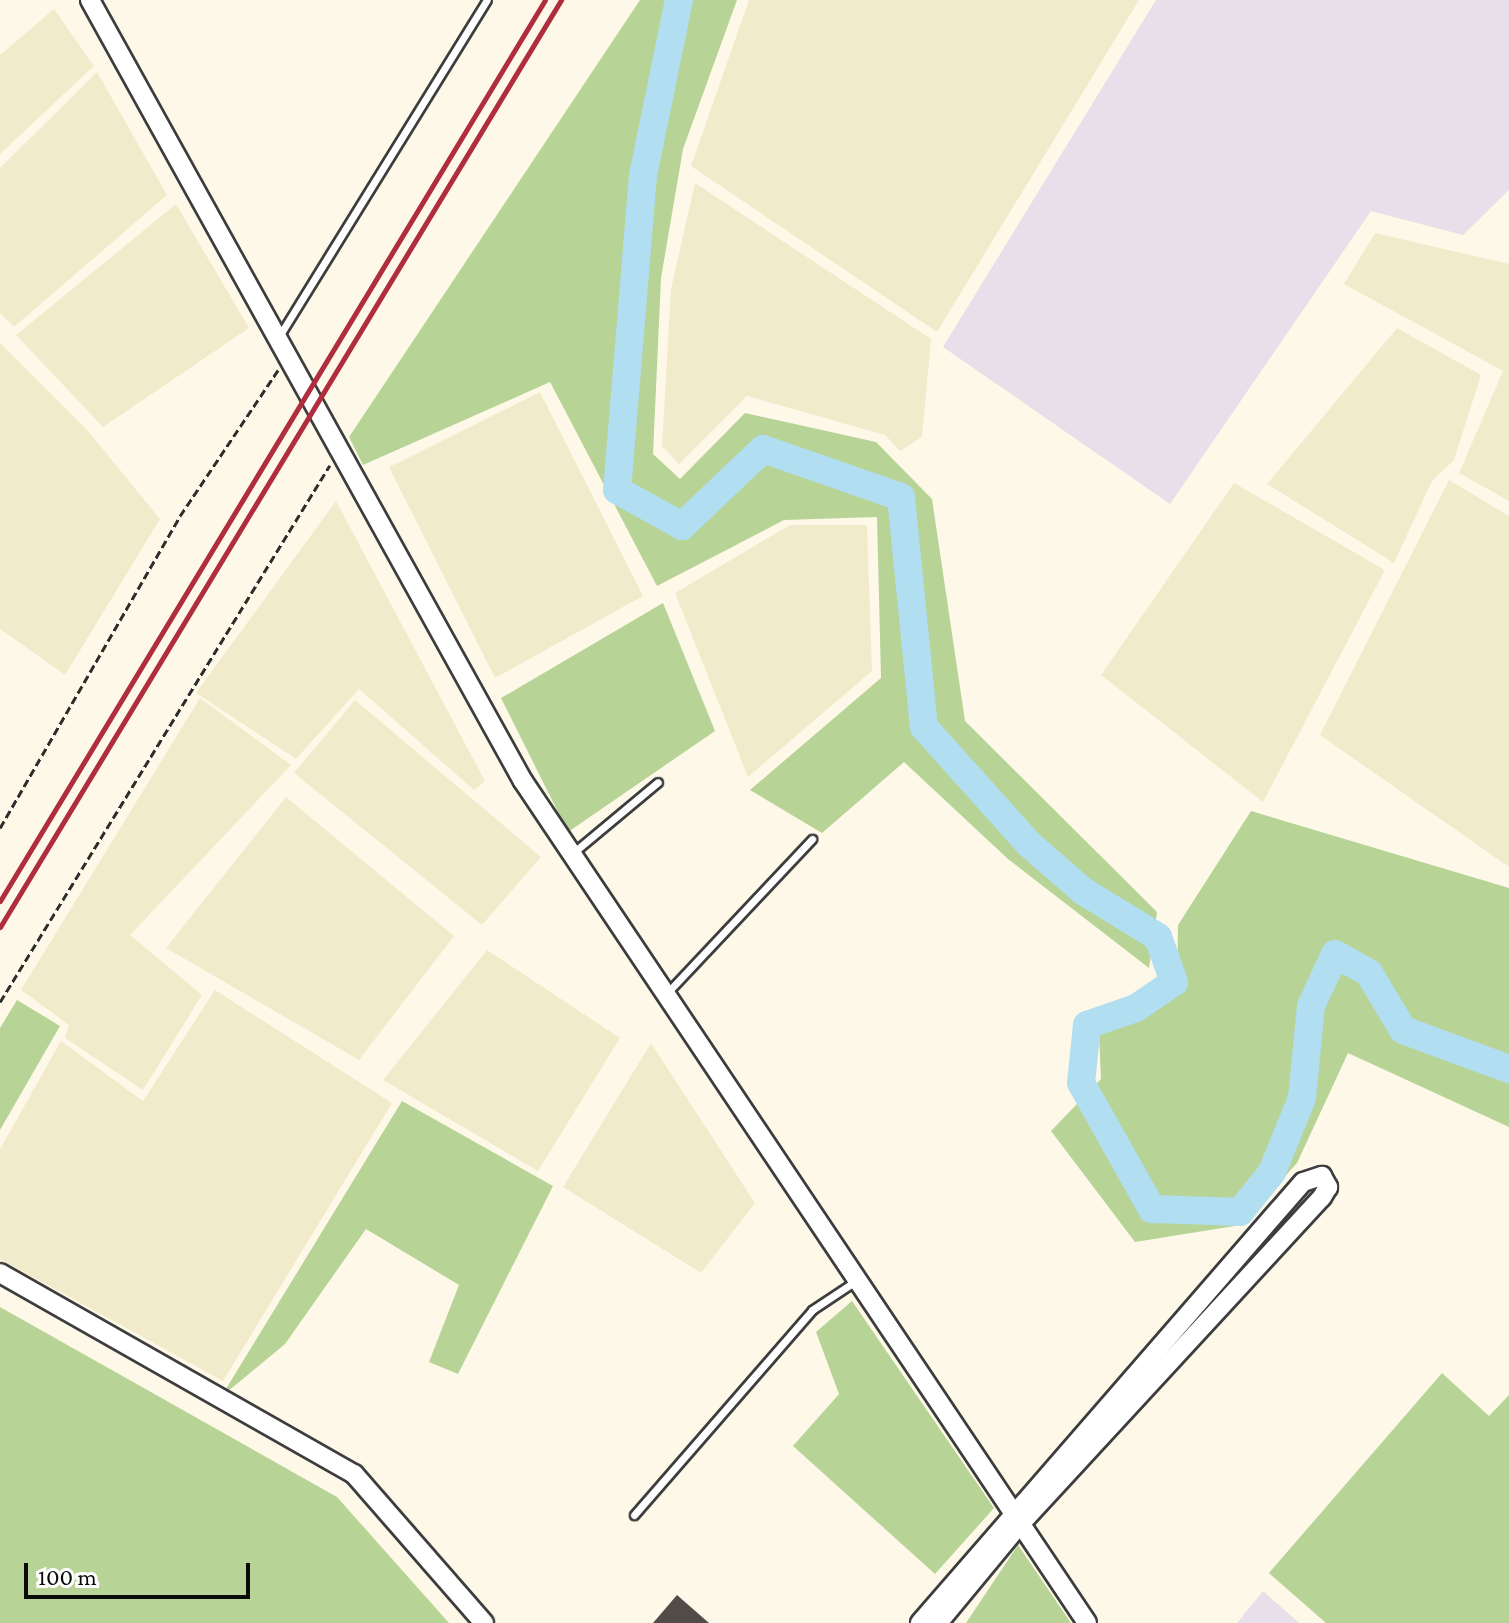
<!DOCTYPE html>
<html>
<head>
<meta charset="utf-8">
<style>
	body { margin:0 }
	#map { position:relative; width:1509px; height:1623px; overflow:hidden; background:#fef8e9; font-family:"Crimson Pro",serif }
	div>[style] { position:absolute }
	.industrial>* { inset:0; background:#e7dfe9 }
	.farmland>* { inset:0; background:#f1ebcc }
	.forest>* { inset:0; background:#b7d496 }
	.river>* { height:28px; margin:-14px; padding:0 14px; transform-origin:14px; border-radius:14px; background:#b1def1 }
	.building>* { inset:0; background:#524b48 }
	.path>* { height:3px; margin-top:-1.5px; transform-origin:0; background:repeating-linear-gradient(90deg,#2c2c2c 0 8px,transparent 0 12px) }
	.roads { filter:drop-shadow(2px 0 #3d3d3d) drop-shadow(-2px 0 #3d3d3d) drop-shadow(0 2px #3d3d3d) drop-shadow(0 -2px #3d3d3d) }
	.service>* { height:7px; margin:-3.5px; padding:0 3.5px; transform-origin:3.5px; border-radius:3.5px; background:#fff }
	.tertiary>* { height:18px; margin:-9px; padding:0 9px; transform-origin:9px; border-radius:9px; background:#fff }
	.rail>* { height:5px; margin:-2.5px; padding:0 2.5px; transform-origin:2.5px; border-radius:2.5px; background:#b02d3d }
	span { translate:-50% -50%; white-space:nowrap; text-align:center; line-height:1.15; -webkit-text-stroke:8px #fff; paint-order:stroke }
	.scale { position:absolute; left:24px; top:1563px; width:226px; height:36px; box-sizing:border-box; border:4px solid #0a0a0a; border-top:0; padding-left:10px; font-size:24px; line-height:28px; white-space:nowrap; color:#0a0a0a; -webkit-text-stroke:6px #fff; paint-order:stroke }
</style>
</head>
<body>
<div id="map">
	<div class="industrial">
		<i style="clip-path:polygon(1156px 0,1509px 0,1509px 190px,1463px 235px,1371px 211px,1170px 504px,943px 347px)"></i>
		<i style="clip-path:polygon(1263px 1591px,1299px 1623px,1237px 1623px)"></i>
	</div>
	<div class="farmland">
		<i style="clip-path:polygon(749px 0,1139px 0,937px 332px,691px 166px)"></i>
		<i style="clip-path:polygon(54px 9px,94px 66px,0 154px,0 55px)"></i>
		<i style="clip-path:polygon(97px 72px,167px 195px,14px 327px,0 313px,0 168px)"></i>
		<i style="clip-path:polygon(695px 183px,931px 339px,922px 437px,900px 451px,885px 435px,747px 396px,679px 464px,662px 446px,671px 289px)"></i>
		<i style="clip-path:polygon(176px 204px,249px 328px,103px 427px,16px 335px)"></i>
		<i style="clip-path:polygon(1375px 233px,1509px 264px,1509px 501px,1459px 473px,1503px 371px,1344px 284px)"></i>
		<i style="clip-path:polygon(1397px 328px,1481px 375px,1454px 460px,1432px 481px,1394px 563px,1267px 484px)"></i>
		<i style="clip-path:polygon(0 343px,88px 431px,160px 519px,65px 675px,0 629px)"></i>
		<i style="clip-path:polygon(540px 392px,643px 596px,495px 678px,389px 467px)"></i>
		<i style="clip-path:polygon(1449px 480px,1509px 516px,1509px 867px,1320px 735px)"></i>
		<i style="clip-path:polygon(1234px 483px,1385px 570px,1263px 802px,1101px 675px)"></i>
		<i style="clip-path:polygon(336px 501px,485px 781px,474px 790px,359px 689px,296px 759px,196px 693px)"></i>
		<i style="clip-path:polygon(790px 525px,867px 525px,872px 671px,748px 777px,675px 593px)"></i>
		<i style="clip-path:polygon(200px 698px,291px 765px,130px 935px,202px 995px,143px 1090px,65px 1038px,69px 1025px,21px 990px)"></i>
		<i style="clip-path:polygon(355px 700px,541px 857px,482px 925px,294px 773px)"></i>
		<i style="clip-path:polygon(286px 797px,454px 936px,359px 1060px,166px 948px)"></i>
		<i style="clip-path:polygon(487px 950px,620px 1038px,538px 1171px,383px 1080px)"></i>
		<i style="clip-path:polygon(215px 990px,392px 1103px,223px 1381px,0 1259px,0 1149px,61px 1041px,143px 1101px)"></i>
		<i style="clip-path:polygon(651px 1043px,755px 1203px,701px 1273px,563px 1187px)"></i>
	</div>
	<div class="forest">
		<i style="clip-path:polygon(640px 0,737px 0,683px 149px,661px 278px,653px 454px,680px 479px,745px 413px,876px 442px,932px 499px,965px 721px,1157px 912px,1149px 968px,1008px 859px,904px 762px,822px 833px,750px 790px,881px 678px,877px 517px,784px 520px,657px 586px,550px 382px,363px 465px,349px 437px)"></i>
		<i style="clip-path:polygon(663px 603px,715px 731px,568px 832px,501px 698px)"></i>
		<i style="clip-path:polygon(1251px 811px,1509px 888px,1509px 1127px,1348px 1053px,1297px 1163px,1241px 1225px,1135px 1242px,1051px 1131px,1101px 1079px,1099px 1034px,1177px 992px,1178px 925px)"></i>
		<i style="clip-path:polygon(17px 1000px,60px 1026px,0 1130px,0 1028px)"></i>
		<i style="clip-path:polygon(402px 1101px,553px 1186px,458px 1374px,429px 1362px,459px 1285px,366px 1229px,285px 1344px,221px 1397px)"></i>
		<i style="clip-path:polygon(852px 1301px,994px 1508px,935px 1574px,793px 1446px,839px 1394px,816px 1332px)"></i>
		<i style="clip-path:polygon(0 1307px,337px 1497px,449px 1623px,0 1623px)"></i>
		<i style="clip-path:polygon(1442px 1373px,1489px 1416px,1509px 1395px,1509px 1623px,1326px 1623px,1269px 1573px)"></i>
		<i style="clip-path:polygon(1018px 1545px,1071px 1623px,966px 1623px)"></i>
	</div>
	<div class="river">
		<i style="left:679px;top:0;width:179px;rotate:101.6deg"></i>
		<i style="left:643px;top:175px;width:316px;rotate:94.7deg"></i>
		<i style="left:617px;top:490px;width:74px;rotate:29deg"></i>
		<i style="left:682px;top:526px;width:112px;rotate:-43.5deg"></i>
		<i style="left:763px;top:449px;width:146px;rotate:19.2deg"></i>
		<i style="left:901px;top:497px;width:231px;rotate:84.3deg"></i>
		<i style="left:924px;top:727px;width:157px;rotate:48.1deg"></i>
		<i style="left:1029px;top:844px;width:72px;rotate:41deg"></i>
		<i style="left:1083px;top:891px;width:88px;rotate:31.5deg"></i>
		<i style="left:1158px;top:937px;width:48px;rotate:70.4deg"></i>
		<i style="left:1174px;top:982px;width:46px;rotate:145.6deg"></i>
		<i style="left:1136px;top:1008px;width:52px;rotate:160.9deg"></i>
		<i style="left:1087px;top:1025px;width:58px;rotate:95.9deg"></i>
		<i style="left:1081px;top:1083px;width:145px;rotate:60.6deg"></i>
		<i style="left:1152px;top:1209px;width:88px;rotate:2deg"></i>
		<i style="left:1240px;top:1212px;width:51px;rotate:-51.3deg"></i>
		<i style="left:1272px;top:1172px;width:80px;rotate:-67.9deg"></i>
		<i style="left:1302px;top:1098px;width:92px;rotate:-84.4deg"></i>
		<i style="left:1311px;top:1006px;width:57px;rotate:-65.2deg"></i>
		<i style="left:1335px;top:954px;width:39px;rotate:29deg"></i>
		<i style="left:1369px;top:973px;width:66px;rotate:59.2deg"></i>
		<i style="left:1403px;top:1030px;width:113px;rotate:20.2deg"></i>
	</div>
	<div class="building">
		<i style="clip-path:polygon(677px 1595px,709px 1623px,653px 1623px)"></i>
	</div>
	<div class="path">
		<i style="left:0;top:828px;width:360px;rotate:-60deg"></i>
		<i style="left:180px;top:516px;width:176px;rotate:-56.1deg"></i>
		<i style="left:0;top:1002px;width:630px;rotate:-58.43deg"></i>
	</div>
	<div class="roads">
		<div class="service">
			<i style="left:278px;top:338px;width:397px;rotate:-58.3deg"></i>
			<i style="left:574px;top:852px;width:109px;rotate:-39.8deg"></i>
			<i style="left:666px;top:994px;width:213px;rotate:-46.7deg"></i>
			<i style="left:634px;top:1515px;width:271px;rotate:-49deg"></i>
			<i style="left:812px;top:1310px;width:54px;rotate:-33.7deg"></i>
		</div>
		<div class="tertiary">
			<i style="left:90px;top:0;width:893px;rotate:61deg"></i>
			<i style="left:523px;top:781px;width:1013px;rotate:56.18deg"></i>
			<i style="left:0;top:1273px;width:407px;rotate:29.6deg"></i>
			<i style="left:354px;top:1474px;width:198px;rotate:48.9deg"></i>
			<i style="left:920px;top:1623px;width:584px;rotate:-49.03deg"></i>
			<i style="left:1303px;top:1182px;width:20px;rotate:-18deg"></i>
			<i style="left:1322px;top:1176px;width:13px;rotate:61deg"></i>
			<i style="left:1328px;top:1187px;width:12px;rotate:121deg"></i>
			<i style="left:1322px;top:1197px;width:445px;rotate:132.7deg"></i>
			<i style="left:1020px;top:1524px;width:129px;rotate:129.6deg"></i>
		</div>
	</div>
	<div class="rail">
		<i style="left:0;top:901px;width:1053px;rotate:-58.83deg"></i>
		<i style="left:0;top:927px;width:1084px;rotate:-58.82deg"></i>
	</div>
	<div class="scale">100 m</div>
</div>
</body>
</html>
